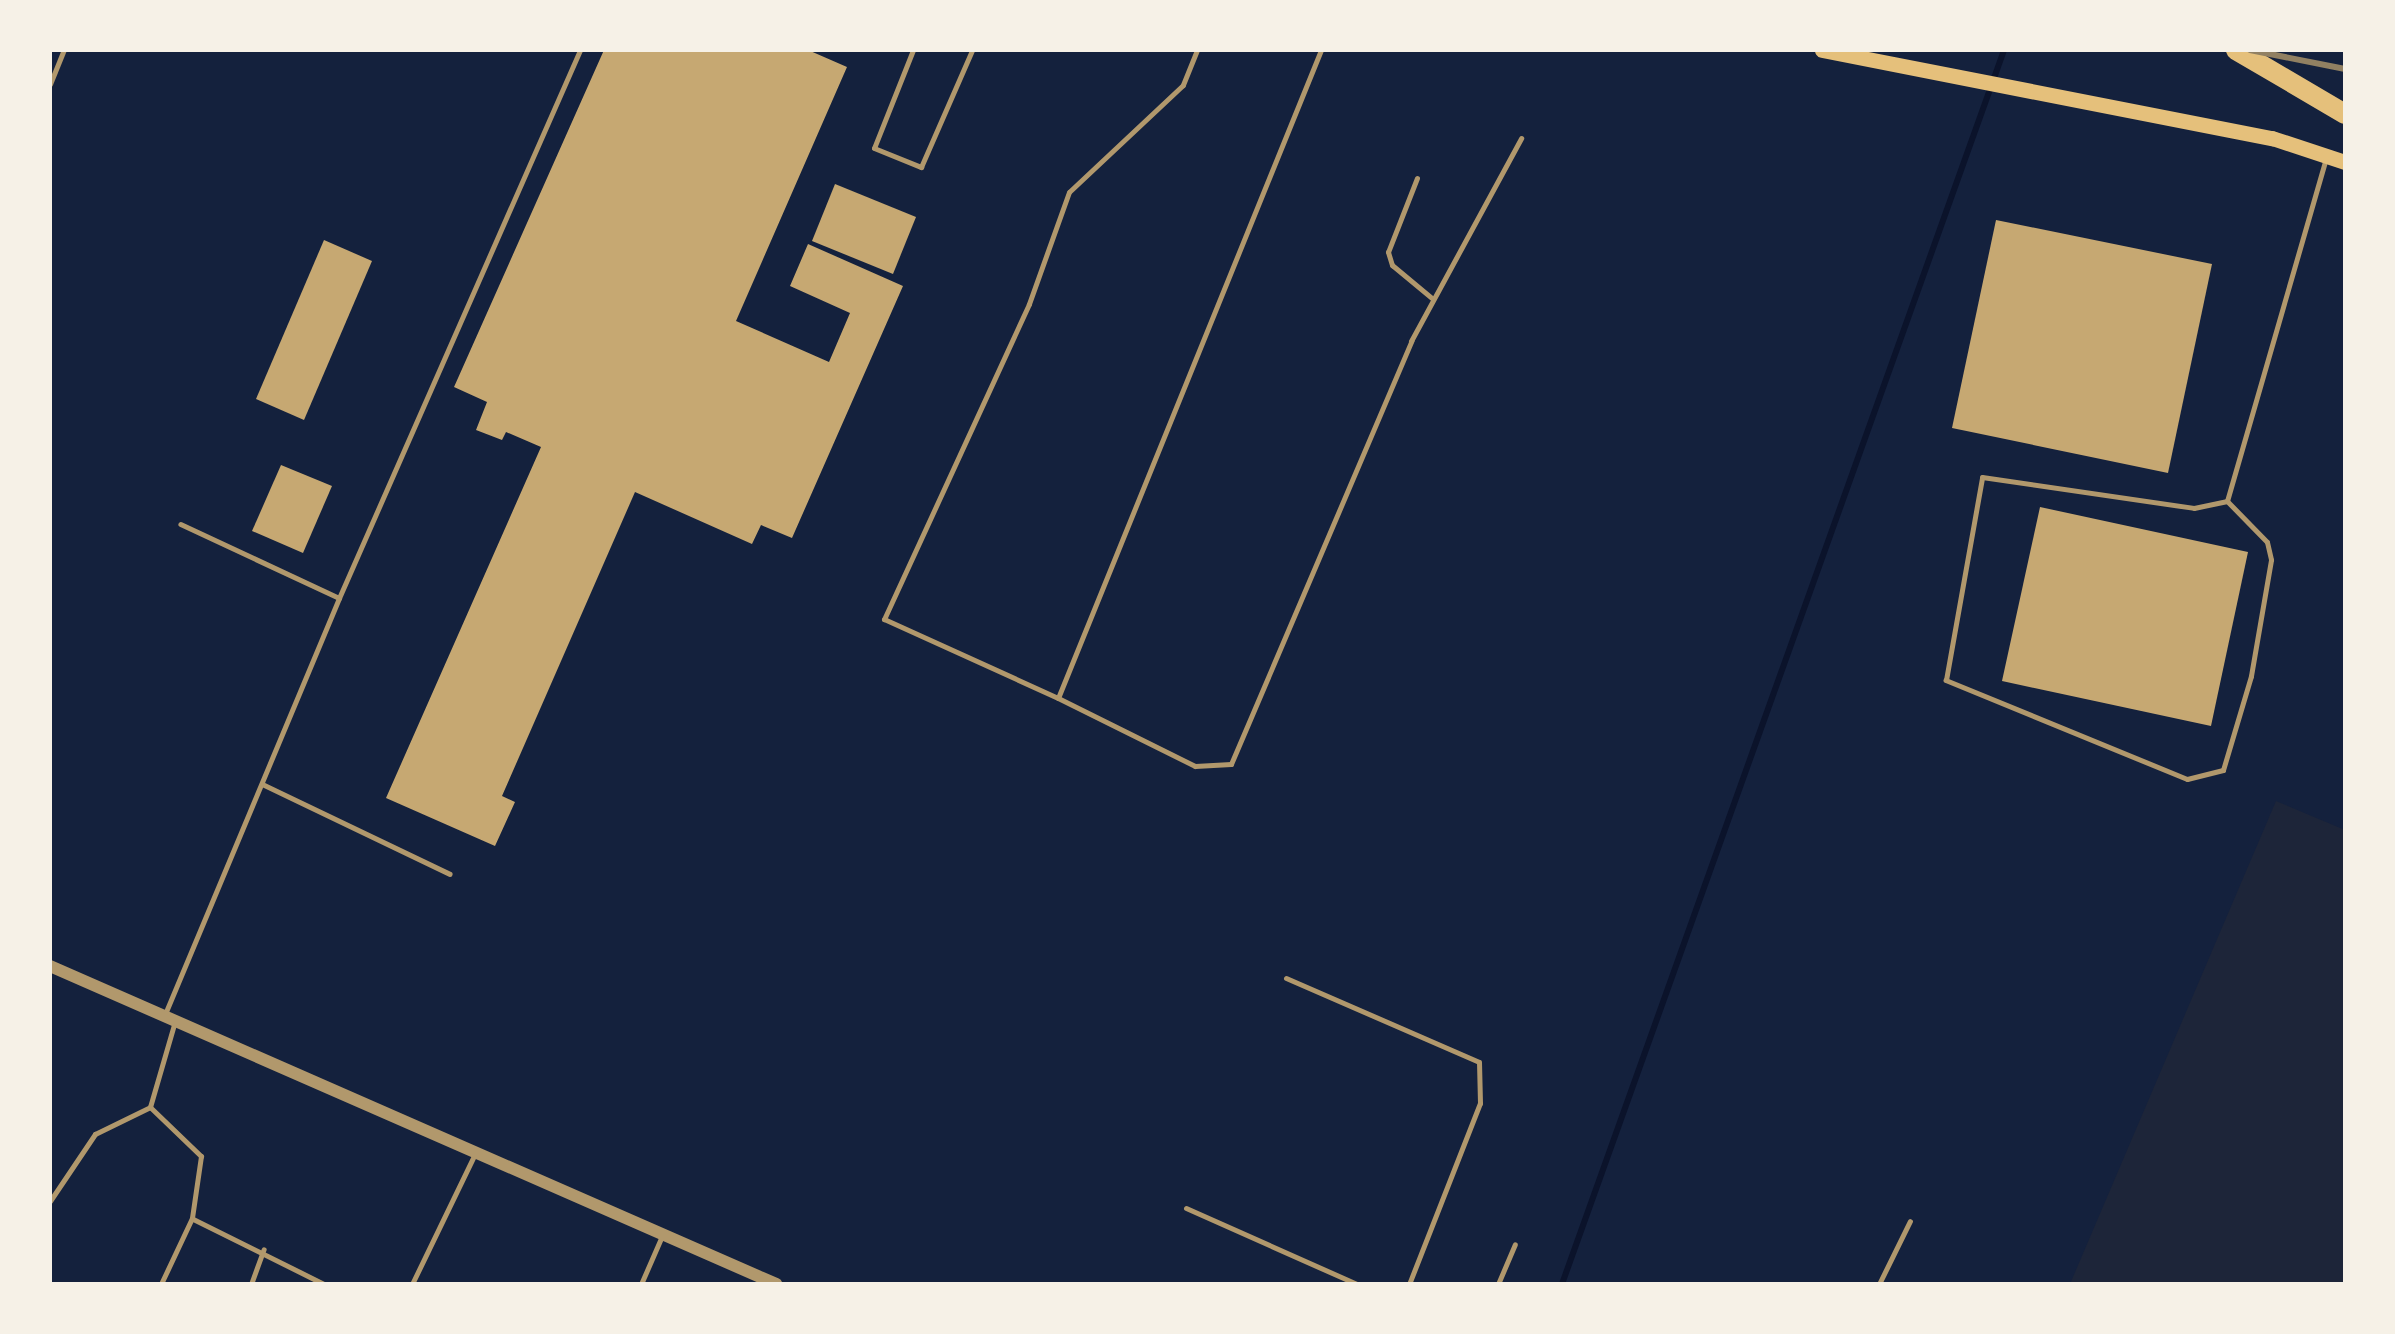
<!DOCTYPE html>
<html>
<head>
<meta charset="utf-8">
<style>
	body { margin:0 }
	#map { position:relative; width:2395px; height:1334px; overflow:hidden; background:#14213d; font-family:"PT Sans",sans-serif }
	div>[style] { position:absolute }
	.green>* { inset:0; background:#1d2539 }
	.stream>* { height:6px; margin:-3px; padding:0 3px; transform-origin:3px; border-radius:3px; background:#0b132b }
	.building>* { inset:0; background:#c6a872 }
	.service>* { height:5px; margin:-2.5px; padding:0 2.5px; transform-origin:2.5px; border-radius:2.5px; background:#b1986c }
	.tertiary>* { height:12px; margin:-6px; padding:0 6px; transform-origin:6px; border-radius:6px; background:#b1986c }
	.secondary>* { height:15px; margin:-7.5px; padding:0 7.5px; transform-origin:7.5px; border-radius:7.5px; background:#e5c07b }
	.motorway>* { height:20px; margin:-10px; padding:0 10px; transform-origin:10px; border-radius:10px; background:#e5c07b }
	.rail>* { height:6px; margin:-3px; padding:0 3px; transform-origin:3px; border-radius:3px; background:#918062 }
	span { translate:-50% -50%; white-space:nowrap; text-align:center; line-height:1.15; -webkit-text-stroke:8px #f6f1e7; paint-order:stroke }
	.frame { position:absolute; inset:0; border:52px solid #f6f1e7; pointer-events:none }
</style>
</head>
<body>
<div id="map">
	<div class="green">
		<i style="clip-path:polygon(2276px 801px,2345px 830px,2345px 1284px,2070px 1284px)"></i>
	</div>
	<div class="stream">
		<i style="left:1562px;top:1284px;width:1311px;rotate:-70.29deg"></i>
	</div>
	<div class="building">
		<i style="clip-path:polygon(604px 50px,808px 50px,847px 67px,736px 321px,829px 362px,850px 313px,790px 286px,808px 244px,903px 286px,792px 538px,761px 525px,752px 544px,635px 492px,502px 796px,515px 802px,495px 846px,386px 798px,541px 447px,506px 432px,502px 440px,476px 430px,487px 402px,454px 387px)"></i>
		<i style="clip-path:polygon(835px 184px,916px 217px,893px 274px,812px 241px)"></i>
		<i style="clip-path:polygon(1996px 220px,2212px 264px,2168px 473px,1952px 428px)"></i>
		<i style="clip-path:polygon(324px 240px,372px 261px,304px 420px,256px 399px)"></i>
		<i style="clip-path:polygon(281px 465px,332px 486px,303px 553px,252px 531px)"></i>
		<i style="clip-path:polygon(2040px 507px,2248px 552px,2211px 726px,2002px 681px)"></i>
	</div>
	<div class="service">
		<i style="left:913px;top:50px;width:105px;rotate:111.7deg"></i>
		<i style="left:874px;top:148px;width:51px;rotate:22deg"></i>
		<i style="left:921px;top:167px;width:128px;rotate:-66.4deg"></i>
		<i style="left:1197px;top:50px;width:38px;rotate:112deg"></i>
		<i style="left:1183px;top:85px;width:156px;rotate:136.8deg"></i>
		<i style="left:1069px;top:192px;width:119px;rotate:109.7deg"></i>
		<i style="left:1029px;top:304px;width:347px;rotate:114.7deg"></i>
		<i style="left:884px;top:619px;width:191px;rotate:24.4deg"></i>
		<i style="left:1058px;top:698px;width:699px;rotate:-67.91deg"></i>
		<i style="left:50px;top:84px;width:37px;rotate:-68deg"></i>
		<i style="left:1417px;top:178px;width:79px;rotate:111.4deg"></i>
		<i style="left:1388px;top:252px;width:14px;rotate:73deg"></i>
		<i style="left:1392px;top:265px;width:53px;rotate:39.7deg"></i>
		<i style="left:2227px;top:501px;width:57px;rotate:45.7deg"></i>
		<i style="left:2267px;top:542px;width:18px;rotate:77deg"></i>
		<i style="left:2271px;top:560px;width:118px;rotate:99.8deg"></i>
		<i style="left:2251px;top:676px;width:98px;rotate:106.6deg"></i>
		<i style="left:2223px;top:770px;width:37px;rotate:166deg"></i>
		<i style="left:2187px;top:779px;width:261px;rotate:-157.7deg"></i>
		<i style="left:1946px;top:680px;width:206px;rotate:-79.9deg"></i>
		<i style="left:1982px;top:477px;width:214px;rotate:8.3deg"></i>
		<i style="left:2194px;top:508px;width:34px;rotate:-12deg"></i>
		<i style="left:2227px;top:501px;width:357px;rotate:-73.9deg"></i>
		<i style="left:339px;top:598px;width:599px;rotate:-66.26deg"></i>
		<i style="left:1058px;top:698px;width:153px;rotate:26.4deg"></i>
		<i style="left:1195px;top:766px;width:36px;rotate:-3deg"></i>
		<i style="left:1231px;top:764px;width:460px;rotate:-66.9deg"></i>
		<i style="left:1411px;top:341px;width:231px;rotate:-61.5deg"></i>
		<i style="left:262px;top:784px;width:208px;rotate:25.6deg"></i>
		<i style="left:1286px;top:978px;width:210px;rotate:23.5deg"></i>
		<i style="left:1479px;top:1062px;width:41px;rotate:88.6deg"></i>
		<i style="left:1480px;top:1103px;width:194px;rotate:111.4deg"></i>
		<i style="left:165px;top:1014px;width:451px;rotate:-67.3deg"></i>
		<i style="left:339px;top:598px;width:175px;rotate:-155deg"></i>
		<i style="left:150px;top:1107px;width:71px;rotate:43.9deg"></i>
		<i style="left:201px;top:1156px;width:63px;rotate:98.3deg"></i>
		<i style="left:192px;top:1218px;width:73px;rotate:115.2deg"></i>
		<i style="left:50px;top:1201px;width:81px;rotate:-56.1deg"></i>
		<i style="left:95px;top:1134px;width:61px;rotate:-26.1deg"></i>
		<i style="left:150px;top:1107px;width:90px;rotate:-73.8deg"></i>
		<i style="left:1186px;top:1208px;width:187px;rotate:24deg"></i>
		<i style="left:193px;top:1219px;width:146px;rotate:26.4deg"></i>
		<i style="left:251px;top:1284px;width:37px;rotate:-70deg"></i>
		<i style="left:412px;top:1284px;width:142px;rotate:-64.2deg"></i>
		<i style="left:641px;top:1284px;width:52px;rotate:-66.4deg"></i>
		<i style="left:1498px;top:1284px;width:43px;rotate:-67deg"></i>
		<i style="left:1879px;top:1284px;width:70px;rotate:-63.8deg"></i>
	</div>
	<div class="tertiary">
		<i style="left:50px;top:966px;width:793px;rotate:23.65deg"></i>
	</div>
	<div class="secondary">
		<i style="left:1822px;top:50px;width:459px;rotate:11.1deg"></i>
		<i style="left:2272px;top:138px;width:77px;rotate:18.2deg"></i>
	</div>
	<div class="motorway">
		<i style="left:2236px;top:50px;width:126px;rotate:30.4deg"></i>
	</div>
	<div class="rail">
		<i style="left:2250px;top:50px;width:97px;rotate:11.3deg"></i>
	</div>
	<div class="frame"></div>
</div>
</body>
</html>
